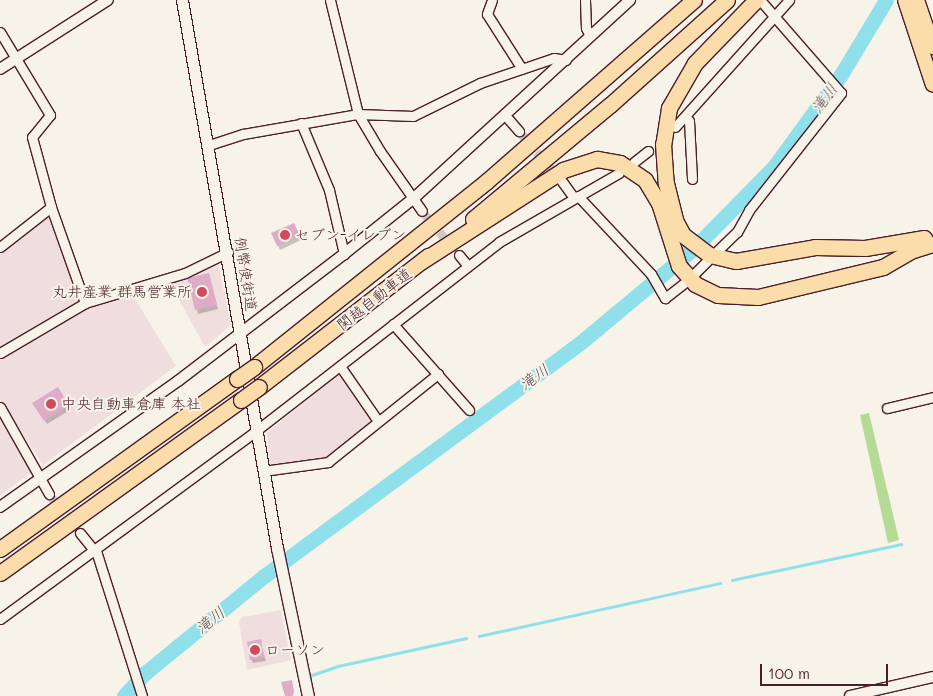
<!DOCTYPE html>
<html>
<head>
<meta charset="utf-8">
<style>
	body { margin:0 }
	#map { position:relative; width:933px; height:696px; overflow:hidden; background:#f7f3e8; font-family:Mali,"Klee One",sans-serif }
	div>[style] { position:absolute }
	.built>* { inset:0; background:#f0dede }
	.green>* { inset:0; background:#b4da96 }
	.shadow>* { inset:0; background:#0003 }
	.stream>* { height:2.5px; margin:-1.25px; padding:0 1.25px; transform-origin:1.25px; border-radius:1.25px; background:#90e0eb }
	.river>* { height:15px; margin:-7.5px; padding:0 7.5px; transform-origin:7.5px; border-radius:7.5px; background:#90e0eb }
	.building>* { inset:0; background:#dfacc8 }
	.minor-tunnel>* { height:9px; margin-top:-4.5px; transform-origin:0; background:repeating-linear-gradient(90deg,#d4c9c2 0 9px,transparent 0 13.5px) }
	.roads { filter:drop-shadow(1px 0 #4a1f2b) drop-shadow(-1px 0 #4a1f2b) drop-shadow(0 1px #4a1f2b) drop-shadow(0 -1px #4a1f2b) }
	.minor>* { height:9px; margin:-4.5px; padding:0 4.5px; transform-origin:4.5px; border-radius:4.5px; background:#f7f3e8 }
	.tertiary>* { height:10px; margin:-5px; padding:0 5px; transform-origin:5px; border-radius:5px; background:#f7f3e8 }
	.secondary>* { height:11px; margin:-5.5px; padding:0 5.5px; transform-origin:5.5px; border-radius:5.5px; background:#f7f3e8 }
	.trunk>* { height:14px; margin:-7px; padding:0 7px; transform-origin:7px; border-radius:7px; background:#faddab }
	.motorway>* { height:15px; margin:-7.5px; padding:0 7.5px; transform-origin:7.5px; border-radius:7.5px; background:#faddab }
	.bridges { filter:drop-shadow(1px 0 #4a1f2b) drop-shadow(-1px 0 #4a1f2b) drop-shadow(0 1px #4a1f2b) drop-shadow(0 -1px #4a1f2b) }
	.motorway-bridge>* { height:15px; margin:-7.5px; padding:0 7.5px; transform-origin:7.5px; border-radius:7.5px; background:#faddab }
	.dots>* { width:14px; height:14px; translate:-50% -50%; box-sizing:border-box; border:2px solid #f7f3e8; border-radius:50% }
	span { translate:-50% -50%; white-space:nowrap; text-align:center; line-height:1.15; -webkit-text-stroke:4px #f7f3e8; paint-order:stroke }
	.poi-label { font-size:15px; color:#4a1f2b }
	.left { translate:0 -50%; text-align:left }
	.right { translate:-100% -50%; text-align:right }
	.street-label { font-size:15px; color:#4a1f2b }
	.water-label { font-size:16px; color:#5c4f5b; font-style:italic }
	.scale { position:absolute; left:760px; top:664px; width:128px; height:22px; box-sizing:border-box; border:2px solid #4a1f2b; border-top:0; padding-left:6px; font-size:15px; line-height:18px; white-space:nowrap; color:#4a1f2b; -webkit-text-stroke:4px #f7f3e8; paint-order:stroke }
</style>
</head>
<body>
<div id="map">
	<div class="built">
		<i style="clip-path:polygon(48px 216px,52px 216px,78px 301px,0 348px,0 253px)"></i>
		<i style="clip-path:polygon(218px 263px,231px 325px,205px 347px,169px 282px)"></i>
		<i style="clip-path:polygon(132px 294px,176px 366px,43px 465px,0 400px,0 357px,85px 307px)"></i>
		<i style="clip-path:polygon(341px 372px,373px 423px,327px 459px,270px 468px,267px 433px)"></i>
		<i style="clip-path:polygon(0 415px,34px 470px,0 496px)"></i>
		<i style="clip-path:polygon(281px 610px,291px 660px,247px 670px,239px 622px,242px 617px)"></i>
	</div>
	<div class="green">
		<i style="clip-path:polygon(869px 413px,899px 540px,888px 543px,860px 415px)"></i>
	</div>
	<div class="shadow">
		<i style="clip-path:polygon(296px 228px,301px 240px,280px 250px,273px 234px)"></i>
		<i style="clip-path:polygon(210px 278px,218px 309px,198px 314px,189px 279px)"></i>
		<i style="clip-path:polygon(57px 389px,70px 410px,47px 424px,34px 403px)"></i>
		<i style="clip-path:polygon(260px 641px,266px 661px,253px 663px,251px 659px)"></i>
	</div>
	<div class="stream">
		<i style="left:732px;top:580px;width:173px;rotate:-12deg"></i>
		<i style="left:479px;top:636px;width:247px;rotate:-12.4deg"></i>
		<i style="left:309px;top:676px;width:31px;rotate:-19deg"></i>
		<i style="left:338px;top:666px;width:131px;rotate:-12.3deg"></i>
	</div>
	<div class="river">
		<i style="left:124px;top:696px;width:31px;rotate:-48deg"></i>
		<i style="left:145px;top:673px;width:154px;rotate:-39.2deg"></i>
		<i style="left:264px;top:576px;width:393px;rotate:-36.4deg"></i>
		<i style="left:580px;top:343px;width:147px;rotate:-39.8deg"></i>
		<i style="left:693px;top:249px;width:115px;rotate:-45.4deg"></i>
		<i style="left:774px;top:167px;width:116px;rotate:-54.1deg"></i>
		<i style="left:842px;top:73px;width:85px;rotate:-58.9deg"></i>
	</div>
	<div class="building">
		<i style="clip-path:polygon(294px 223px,300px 236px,277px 246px,271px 233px)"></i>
		<i style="clip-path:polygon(209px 273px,217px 305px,195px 310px,187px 278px)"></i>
		<i style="clip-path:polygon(58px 387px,69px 405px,44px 421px,32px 403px)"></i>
		<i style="clip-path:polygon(261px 639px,264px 657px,250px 660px,247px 642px)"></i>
		<i style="clip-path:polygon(292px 680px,294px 691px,293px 696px,285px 696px,281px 682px)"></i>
	</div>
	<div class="minor-tunnel">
		<i style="left:519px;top:131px;width:62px;rotate:49.6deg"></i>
		<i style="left:422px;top:211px;width:57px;rotate:49.9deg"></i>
		<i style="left:49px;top:494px;width:50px;rotate:51.5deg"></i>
	</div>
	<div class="roads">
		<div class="minor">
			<i style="left:330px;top:0;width:117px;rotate:76.2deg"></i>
			<i style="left:358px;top:114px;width:43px;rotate:59.3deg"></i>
			<i style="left:380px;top:151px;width:73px;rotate:55deg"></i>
			<i style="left:492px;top:0;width:15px;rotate:110deg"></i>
			<i style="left:487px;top:14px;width:65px;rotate:57.5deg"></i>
			<i style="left:585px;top:0;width:28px;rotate:88deg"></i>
			<i style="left:586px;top:28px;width:9px;rotate:63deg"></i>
			<i style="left:0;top:32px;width:97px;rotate:58.9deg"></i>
			<i style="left:50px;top:115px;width:28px;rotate:129deg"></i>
			<i style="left:32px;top:137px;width:73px;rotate:74.8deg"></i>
			<i style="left:51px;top:207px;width:102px;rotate:70.5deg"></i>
			<i style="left:504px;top:114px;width:23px;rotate:49deg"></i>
			<i style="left:686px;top:117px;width:5px;rotate:53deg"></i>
			<i style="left:689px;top:121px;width:58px;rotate:87deg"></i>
			<i style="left:301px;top:123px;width:73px;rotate:67.3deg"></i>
			<i style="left:329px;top:190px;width:66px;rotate:76.8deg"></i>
			<i style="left:675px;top:127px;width:171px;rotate:-48.1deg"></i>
			<i style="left:209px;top:145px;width:36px;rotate:-18deg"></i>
			<i style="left:243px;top:134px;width:117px;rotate:-9.9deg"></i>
			<i style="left:358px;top:114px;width:55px;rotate:2.1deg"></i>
			<i style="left:413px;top:116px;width:75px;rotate:-26.2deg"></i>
			<i style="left:480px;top:83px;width:78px;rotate:-18.7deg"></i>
			<i style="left:554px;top:58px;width:12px;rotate:9deg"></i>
			<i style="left:634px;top:162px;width:18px;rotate:-38deg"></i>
			<i style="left:561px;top:180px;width:22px;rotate:54deg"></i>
			<i style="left:578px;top:196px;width:107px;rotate:46.9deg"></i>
			<i style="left:651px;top:274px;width:28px;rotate:60deg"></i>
			<i style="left:665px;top:298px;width:24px;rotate:-38deg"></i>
			<i style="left:0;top:247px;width:65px;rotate:-38.1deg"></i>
			<i style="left:717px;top:251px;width:28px;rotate:-44deg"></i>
			<i style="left:737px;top:232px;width:25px;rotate:-61deg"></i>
			<i style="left:749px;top:210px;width:149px;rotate:-51.8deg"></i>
			<i style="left:841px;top:93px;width:121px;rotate:-131deg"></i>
			<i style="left:459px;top:255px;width:14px;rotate:51deg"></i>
			<i style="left:695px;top:273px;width:17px;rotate:-45deg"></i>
			<i style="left:393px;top:324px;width:115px;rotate:48.5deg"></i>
			<i style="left:0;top:353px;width:99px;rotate:-30.5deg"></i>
			<i style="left:85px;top:303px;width:104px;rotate:-16.7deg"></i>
			<i style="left:185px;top:273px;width:48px;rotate:-26deg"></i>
			<i style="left:340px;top:366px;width:67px;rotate:55.4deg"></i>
			<i style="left:0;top:407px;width:100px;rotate:60.6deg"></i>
			<i style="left:887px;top:408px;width:47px;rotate:-13.4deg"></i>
			<i style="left:263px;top:471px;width:66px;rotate:-7.9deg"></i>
			<i style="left:328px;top:462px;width:141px;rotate:-38.7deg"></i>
			<i style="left:80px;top:533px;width:27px;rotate:51deg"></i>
			<i style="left:97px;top:554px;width:149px;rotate:72.4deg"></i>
			<i style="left:0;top:619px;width:319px;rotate:-36.3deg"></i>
			<i style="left:257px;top:430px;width:306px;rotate:-37.8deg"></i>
			<i style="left:499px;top:242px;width:138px;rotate:-29.9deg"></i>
		</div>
		<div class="tertiary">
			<i style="left:0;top:69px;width:128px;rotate:-32.6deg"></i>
			<i style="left:0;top:507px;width:218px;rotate:-35.3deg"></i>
			<i style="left:178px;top:381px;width:209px;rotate:-37.4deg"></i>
			<i style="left:344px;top:254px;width:90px;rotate:-38.7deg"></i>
			<i style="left:414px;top:198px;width:293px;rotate:-42.5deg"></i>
			<i style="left:850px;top:696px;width:85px;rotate:-12.9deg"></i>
		</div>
		<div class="secondary">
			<i style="left:182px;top:0;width:556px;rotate:80.17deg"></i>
			<i style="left:277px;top:548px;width:151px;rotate:78.2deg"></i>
		</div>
		<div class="trunk">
			<i style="left:905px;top:0;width:89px;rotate:71.8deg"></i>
			<i style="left:917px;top:0;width:50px;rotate:71.2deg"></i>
		</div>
		<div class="motorway">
			<i style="left:756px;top:0;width:88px;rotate:134.1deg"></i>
			<i style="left:695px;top:63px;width:52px;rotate:120deg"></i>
			<i style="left:669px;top:108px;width:36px;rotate:99deg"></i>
			<i style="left:663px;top:144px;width:39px;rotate:86deg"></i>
			<i style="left:666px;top:183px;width:38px;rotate:76deg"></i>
			<i style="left:675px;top:220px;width:17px;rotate:62deg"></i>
			<i style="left:683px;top:235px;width:34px;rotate:37deg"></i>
			<i style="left:710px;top:255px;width:27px;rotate:13deg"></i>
			<i style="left:736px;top:261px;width:80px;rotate:-10deg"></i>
			<i style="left:815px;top:247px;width:50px;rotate:1.1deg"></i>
			<i style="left:865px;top:248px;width:60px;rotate:-9.6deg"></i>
			<i style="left:473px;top:219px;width:178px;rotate:-39.8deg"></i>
			<i style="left:610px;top:105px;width:157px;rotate:-41.9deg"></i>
			<i style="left:422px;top:261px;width:168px;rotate:-32.8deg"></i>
			<i style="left:563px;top:170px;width:36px;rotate:-18deg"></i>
			<i style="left:597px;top:159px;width:23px;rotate:10deg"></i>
			<i style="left:620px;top:163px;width:30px;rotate:34deg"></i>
			<i style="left:645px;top:180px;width:27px;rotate:59deg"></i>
			<i style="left:659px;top:203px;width:66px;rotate:72.4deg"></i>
			<i style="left:679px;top:266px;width:24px;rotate:48deg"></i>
			<i style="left:695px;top:284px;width:25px;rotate:26deg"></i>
			<i style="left:718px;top:295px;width:40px;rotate:2.9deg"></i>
			<i style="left:758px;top:297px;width:129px;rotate:-13.5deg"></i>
			<i style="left:883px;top:267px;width:34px;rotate:-30deg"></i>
			<i style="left:913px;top:250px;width:21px;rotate:-17deg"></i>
			<i style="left:254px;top:367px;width:298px;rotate:-38.6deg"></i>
			<i style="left:487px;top:181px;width:275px;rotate:-41.2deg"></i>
			<i style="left:259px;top:387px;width:214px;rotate:-37.8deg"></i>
			<i style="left:0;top:549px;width:292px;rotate:-35.7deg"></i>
			<i style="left:0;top:573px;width:297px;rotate:-35.7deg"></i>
		</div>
	</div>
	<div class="bridges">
		<div class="motorway-bridge">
			<i style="left:237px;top:379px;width:21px;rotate:-35deg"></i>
			<i style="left:241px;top:400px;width:22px;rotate:-36deg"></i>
		</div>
	</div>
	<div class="dots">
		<i style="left:285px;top:235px;background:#d1495b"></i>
		<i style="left:202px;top:292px;background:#d1495b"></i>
		<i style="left:51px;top:404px;background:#d1495b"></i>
		<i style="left:255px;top:650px;background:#d1495b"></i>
	</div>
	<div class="poi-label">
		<span class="left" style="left:295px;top:235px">セブン-イレブン</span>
		<span class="right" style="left:192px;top:292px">丸井産業 群馬営業所</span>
		<span class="left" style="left:61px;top:404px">中央自動車倉庫 本社</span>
		<span class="left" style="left:265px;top:650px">ローソン</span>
	</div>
	<div class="street-label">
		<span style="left:246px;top:274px;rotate:81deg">例幣使街道</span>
		<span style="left:374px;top:299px;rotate:-38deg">関越自動車道</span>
	</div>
	<div class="water-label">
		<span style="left:824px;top:98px;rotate:-54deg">滝川</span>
		<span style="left:534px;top:377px;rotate:-36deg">滝川</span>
		<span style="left:210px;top:620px;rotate:-39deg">滝川</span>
	</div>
	<div class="scale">100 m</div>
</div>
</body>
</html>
